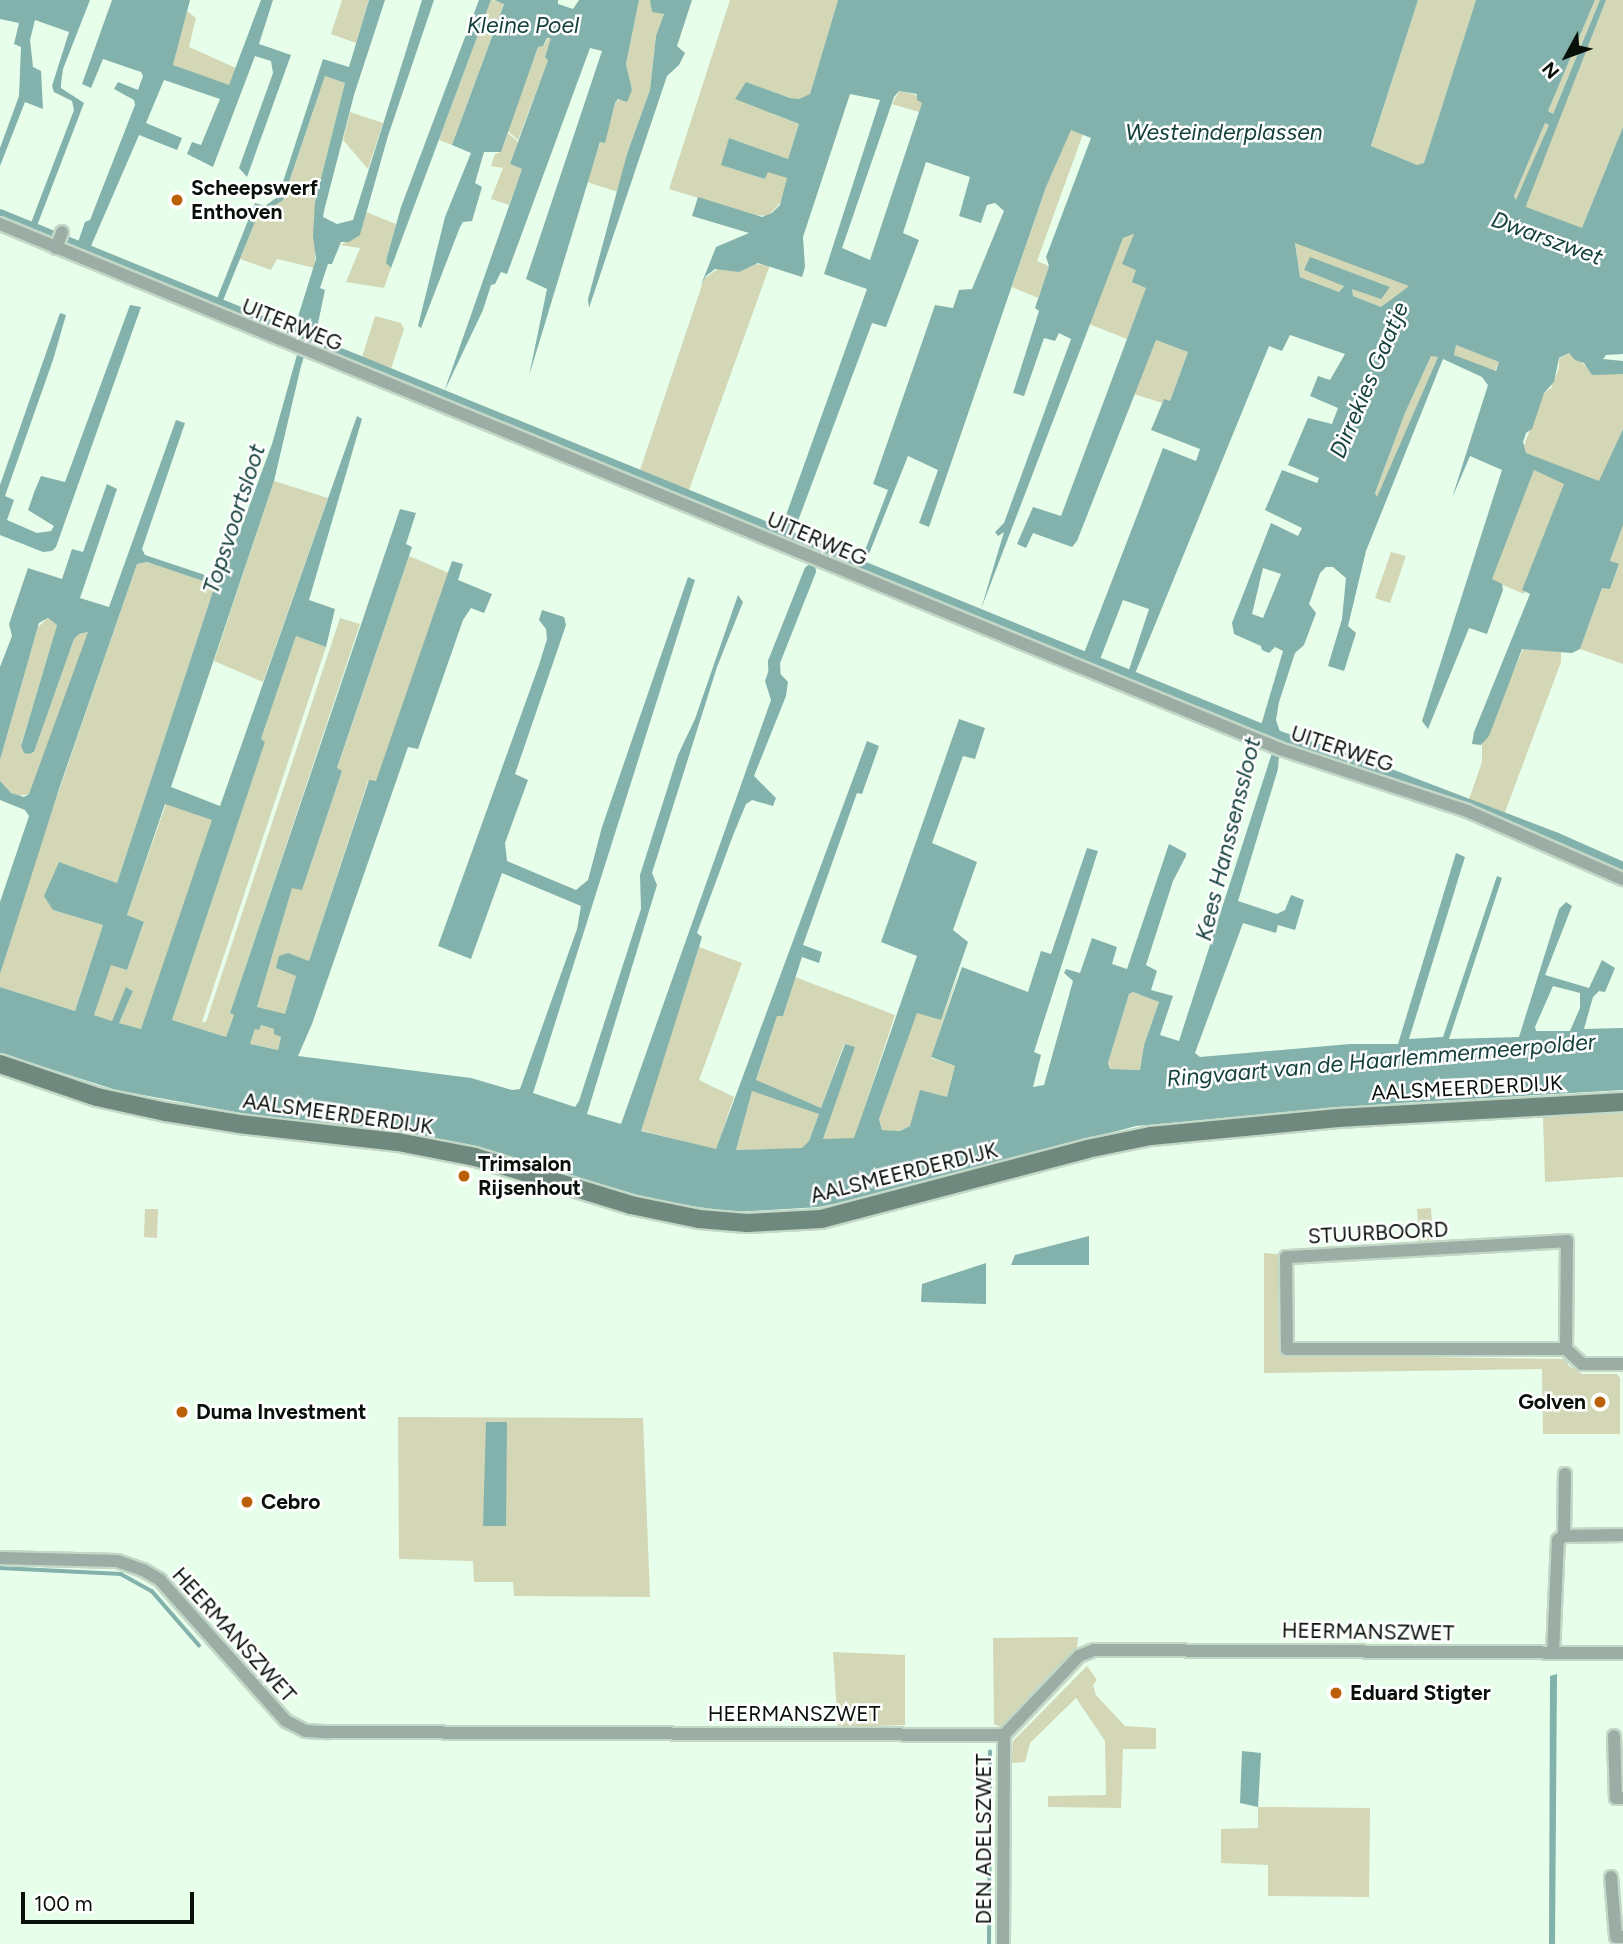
<!DOCTYPE html>
<html>
<head>
<meta charset="utf-8">
<style>
	body { margin:0 }
	#map { position:relative; width:1623px; height:1944px; overflow:hidden; background:#e7feeb; font-family:Figtree,sans-serif }
	div>[style] { position:absolute }
	.green>* { inset:0; background:#d3d7b6 }
	.water>* { inset:0; background:#83b1ac }
	.pier>* { inset:0; background:#e7feeb }
	.stream>* { height:3.5px; margin:-1.75px; padding:0 1.75px; transform-origin:1.75px; border-radius:1.75px; background:#83b1ac }
	.canal>* { height:12px; margin:-6px; padding:0 6px; transform-origin:6px; border-radius:6px; background:#83b1ac }
	.roads { filter:drop-shadow(2px 0 #c3d8c7) drop-shadow(-2px 0 #c3d8c7) drop-shadow(0 2px #c3d8c7) drop-shadow(0 -2px #c3d8c7) }
	.street>* { height:12px; margin:-6px; padding:0 6px; transform-origin:6px; border-radius:6px; background:#9bada5 }
	.secondary>* { height:18px; margin:-9px; padding:0 9px; transform-origin:9px; border-radius:9px; background:#6f897f }
	.dots>* { width:19px; height:19px; translate:-50% -50%; box-sizing:border-box; border:4px solid #fff; border-radius:50% }
	span { translate:-50% -50%; white-space:nowrap; text-align:center; line-height:1.15; -webkit-text-stroke:5px #fff; paint-order:stroke }
	.poi-label { font-size:21px; color:#09100a; font-weight:700 }
	.left { translate:0 -50%; text-align:left }
	.right { translate:-100% -50%; text-align:right }
	.street-label { font-size:21px; color:#09100a }
	.water-label { font-size:23px; color:#16423e; font-style:italic }
	.north { position:absolute; left:1532px; top:21px; width:70px; height:70px; -webkit-text-stroke:5px #fff; paint-order:stroke; rotate:229deg; font-size:19px; font-weight:700; line-height:28px; text-align:center; color:#09100a }
	.north::after { content:''; display:block; margin:auto; width:24px; height:32px; background:#09100a; clip-path:polygon(50% 0,100% 100%,50% 72%,0 100%) }
	.scale { position:absolute; left:21px; top:1892px; width:173px; height:32px; box-sizing:border-box; border:4px solid #09100a; border-top:0; padding-left:9px; font-size:21px; line-height:24px; white-space:nowrap; color:#09100a; -webkit-text-stroke:5px #fff; paint-order:stroke }
</style>
</head>
<body>
<div id="map">
	<div class="green">
		<i style="clip-path:polygon(342px 0,369px 0,356px 43px,331px 34px)"></i>
		<i style="clip-path:polygon(491px 0,504px 3px,452px 145px,439px 140px)"></i>
		<i style="clip-path:polygon(639px 0,650px 0,652px 11px,664px 13px,663px 18px,656px 36px,650px 90px,627px 154px,618px 192px,587px 182px,601px 141px,604px 143px,615px 103px,632px 90px,626px 64px)"></i>
		<i style="clip-path:polygon(730px 0,838px 0,810px 94px,799px 99px,790px 98px,746px 82px,739px 95px,775px 115px,799px 124px,788px 159px,729px 138px,722px 165px,765px 179px,768px 171px,787px 178px,783px 200px,768px 216px,754px 215px,669px 189px)"></i>
		<i style="clip-path:polygon(1418px 0,1476px 0,1424px 164px,1417px 165px,1371px 147px)"></i>
		<i style="clip-path:polygon(1595px 0,1600px 0,1553px 114px,1548px 111px)"></i>
		<i style="clip-path:polygon(1606px 0,1623px 0,1623px 127px,1582px 229px,1526px 208px,1526px 203px)"></i>
		<i style="clip-path:polygon(187px 11px,196px 18px,189px 47px,236px 68px,229px 86px,173px 65px)"></i>
		<i style="clip-path:polygon(549px 37px,552px 38px,545px 56px,548px 60px,518px 140px,508px 131px,538px 47px,543px 46px)"></i>
		<i style="clip-path:polygon(325px 76px,345px 83px,315px 202px,315px 268px,277px 259px,271px 270px,240px 259px,257px 217px,284px 198px)"></i>
		<i style="clip-path:polygon(899px 91px,917px 95px,922px 103px,919px 112px,892px 104px)"></i>
		<i style="clip-path:polygon(350px 112px,383px 123px,368px 169px,343px 140px)"></i>
		<i style="clip-path:polygon(1545px 123px,1549px 125px,1519px 200px,1516px 200px,1514px 196px)"></i>
		<i style="clip-path:polygon(1071px 129px,1083px 134px,1037px 261px,1049px 266px,1038px 298px,1012px 287px,1046px 187px)"></i>
		<i style="clip-path:polygon(508px 133px,518px 142px,510px 164px,522px 169px,509px 205px,491px 199px,503px 168px,491px 166px,495px 154px,501px 152px)"></i>
		<i style="clip-path:polygon(366px 212px,396px 224px,387px 257px,386px 263px,391px 268px,384px 288px,346px 282px,360px 248px,340px 245px,360px 235px)"></i>
		<i style="clip-path:polygon(1135px 234px,1137px 270px,1147px 287px,1127px 339px,1089px 324px,1123px 238px)"></i>
		<i style="clip-path:polygon(1295px 242px,1410px 286px,1381px 307px,1353px 296px,1352px 289px,1390px 287px,1311px 258px,1304px 270px,1344px 285px,1339px 292px,1300px 277px)"></i>
		<i style="clip-path:polygon(754px 264px,770px 265px,685px 501px,636px 482px,704px 279px,719px 268px,739px 272px)"></i>
		<i style="clip-path:polygon(375px 316px,401px 323px,404px 329px,387px 381px,358px 370px)"></i>
		<i style="clip-path:polygon(1156px 340px,1188px 352px,1170px 401px,1164px 400px,1162px 403px,1134px 394px)"></i>
		<i style="clip-path:polygon(1456px 345px,1499px 362px,1495px 371px,1453px 355px)"></i>
		<i style="clip-path:polygon(1569px 353px,1596px 374px,1623px 374px,1623px 429px,1599px 482px,1526px 453px,1523px 448px,1544px 393px,1551px 388px,1559px 368px,1559px 359px)"></i>
		<i style="clip-path:polygon(1431px 356px,1438px 357px,1377px 498px,1375px 493px,1405px 413px)"></i>
		<i style="clip-path:polygon(1534px 470px,1568px 484px,1524px 594px,1491px 580px)"></i>
		<i style="clip-path:polygon(274px 481px,328px 498px,263px 682px,214px 661px)"></i>
		<i style="clip-path:polygon(1623px 525px,1623px 664px,1580px 649px,1602px 587px,1610px 589px,1619px 565px,1610px 562px)"></i>
		<i style="clip-path:polygon(1391px 552px,1406px 556px,1390px 603px,1375px 598px)"></i>
		<i style="clip-path:polygon(409px 556px,449px 573px,376px 782px,368px 781px,309px 961px,296px 976px,285px 1015px,257px 1007px,292px 887px,302px 889px,342px 771px,337px 769px)"></i>
		<i style="clip-path:polygon(147px 562px,215px 585px,117px 883px,59px 862px,53px 910px,103px 925px,75px 1011px,0 987px,0 974px,32px 869px,137px 564px)"></i>
		<i style="clip-path:polygon(48px 618px,57px 625px,21px 745px,29px 754px,34px 752px,74px 639px,79px 634px,89px 632px,34px 786px,29px 794px,18px 796px,4px 789px,0 781px,0 760px,38px 627px)"></i>
		<i style="clip-path:polygon(340px 618px,360px 624px,230px 1013px,234px 1015px,226px 1037px,172px 1020px,265px 742px,261px 739px,296px 636px,326px 647px,202px 1022px,206px 1022px)"></i>
		<i style="clip-path:polygon(1523px 649px,1561px 652px,1561px 662px,1501px 823px,1466px 808px,1482px 762px,1482px 745px)"></i>
		<i style="clip-path:polygon(166px 804px,213px 820px,141px 1029px,119px 1023px,133px 991px,127px 987px,112px 1021px,94px 1015px,111px 964px,127px 970px,144px 923px,127px 915px)"></i>
		<i style="clip-path:polygon(699px 947px,742px 963px,699px 1080px,734px 1097px,716px 1150px,640px 1130px)"></i>
		<i style="clip-path:polygon(961px 966px,931px 1058px,955px 1066px,947px 1098px,910px 1126px,900px 1131px,882px 1130px,879px 1119px,917px 1012px,941px 1020px)"></i>
		<i style="clip-path:polygon(795px 977px,895px 1015px,854px 1139px,823px 1139px,854px 1047px,844px 1044px,821px 1108px,756px 1081px,777px 1016px,783px 1016px)"></i>
		<i style="clip-path:polygon(1133px 992px,1159px 1002px,1144px 1045px,1140px 1070px,1110px 1069px,1108px 1063px,1129px 994px)"></i>
		<i style="clip-path:polygon(260px 1025px,274px 1029px,281px 1037px,278px 1050px,250px 1044px,255px 1029px)"></i>
		<i style="clip-path:polygon(752px 1090px,819px 1114px,809px 1141px,802px 1149px,736px 1150px)"></i>
		<i style="clip-path:polygon(1623px 1113px,1623px 1177px,1545px 1182px,1543px 1117px)"></i>
		<i style="clip-path:polygon(1431px 1208px,1433px 1240px,1419px 1242px,1417px 1209px)"></i>
		<i style="clip-path:polygon(145px 1209px,158px 1209px,157px 1238px,144px 1237px)"></i>
		<i style="clip-path:polygon(1264px 1253px,1278px 1254px,1279px 1351px,1281px 1355px,1565px 1359px,1569px 1366px,1582px 1374px,1617px 1374px,1620px 1378px,1620px 1434px,1543px 1434px,1542px 1369px,1264px 1373px)"></i>
		<i style="clip-path:polygon(398px 1417px,643px 1418px,650px 1597px,514px 1596px,513px 1582px,474px 1582px,473px 1561px,399px 1559px)"></i>
		<i style="clip-path:polygon(1078px 1637px,1077px 1650px,1005px 1729px,994px 1724px,993px 1638px)"></i>
		<i style="clip-path:polygon(833px 1652px,905px 1655px,905px 1725px,838px 1727px)"></i>
		<i style="clip-path:polygon(1087px 1666px,1097px 1680px,1093px 1685px,1096px 1695px,1125px 1726px,1156px 1728px,1156px 1749px,1123px 1749px,1121px 1808px,1048px 1807px,1048px 1796px,1106px 1795px,1105px 1741px,1076px 1698px,1030px 1743px,1025px 1762px,1011px 1763px,1013px 1741px)"></i>
		<i style="clip-path:polygon(1258px 1807px,1370px 1808px,1369px 1897px,1268px 1896px,1268px 1865px,1221px 1863px,1221px 1829px,1258px 1828px)"></i>
	</div>
	<div class="water">
		<i style="clip-path:polygon(0 0,90px 0,63px 69px,61px 84px,61px 88px,84px 103px,35px 231px,29px 228px,74px 110px,72px 101px,54px 92px,52px 86px,69px 32px,35px 20px,30px 40px,33px 67px,41px 71px,43px 109px,25px 102px,0 166px,0 148px,19px 96px,21px 47px,14px 44px,19px 23px,0 19px)"></i>
		<i style="clip-path:polygon(112px 0,190px 0,173px 65px,229px 85px,261px 0,273px 0,259px 44px,291px 55px,247px 177px,239px 168px,273px 73px,271px 61px,255px 56px,213px 167px,187px 154px,192px 142px,201px 145px,220px 99px,164px 80px,146px 123px,182px 138px,177px 150px,139px 135px,88px 253px,76px 248px,85px 222px,90px 220px,135px 105px,134px 100px,114px 89px,118px 82px,138px 90px,143px 76px,141px 72px,103px 59px,91px 88px,82px 84px)"></i>
		<i style="clip-path:polygon(evenodd,369px 0,385px 0,354px 95px,324px 211px,323px 217px,337px 224px,353px 220px,422px 0,434px 0,388px 136px,360px 235px,349px 242px,341px 242px,332px 264px,328px 264px,320px 288px,325px 290px,313px 347px,307px 347px,301px 366px,274px 481px,171px 787px,220px 806px,357px 416px,362px 419px,309px 600px,335px 609px,326px 647px,296px 636px,261px 739px,265px 742px,172px 1020px,226px 1037px,234px 1015px,230px 1013px,400px 509px,416px 513px,406px 544px,412px 547px,337px 768px,342px 771px,302px 890px,292px 888px,257px 1007px,285px 1014px,296px 976px,276px 968px,279px 956px,288px 953px,309px 961px,369px 780px,376px 781px,452px 561px,463px 564px,458px 580px,492px 594px,484px 613px,471px 608px,463px 620px,418px 749px,408px 747px,312px 1024px,298px 1056px,471px 1078px,512px 1090px,520px 1089px,577px 929px,581px 906px,502px 873px,471px 959px,438px 946px,539px 665px,547px 639px,546px 629px,539px 620px,542px 610px,564px 617px,566px 625px,515px 774px,528px 780px,505px 843px,507px 861px,576px 890px,588px 880px,602px 827px,688px 577px,695px 580px,533px 1093px,575px 1107px,579px 1101px,641px 909px,640px 875px,678px 755px,695px 719px,738px 595px,743px 602px,717px 667px,652px 873px,657px 885px,587px 1114px,621px 1124px,771px 700px,765px 681px,771px 664px,788px 682px,786px 696px,754px 776px,776px 798px,773px 806px,752px 800px,746px 804px,732px 838px,697px 933px,702px 937px,699px 947px,641px 1131px,716px 1149px,867px 741px,879px 746px,862px 794px,857px 793px,803px 945px,822px 952px,819px 963px,802px 957px,783px 1016px,777px 1016px,756px 1080px,821px 1108px,845px 1044px,855px 1047px,823px 1139px,854px 1138px,917px 956px,881px 942px,959px 719px,985px 728px,975px 759px,963px 756px,932px 843px,977px 862px,953px 930px,968px 942px,941px 1020px,917px 1013px,879px 1119px,882px 1130px,900px 1131px,910px 1126px,920px 1090px,947px 1097px,955px 1066px,931px 1057px,962px 967px,1028px 992px,1041px 951px,1051px 954px,1087px 848px,1098px 851px,1034px 1052px,1041px 1055px,1033px 1087px,1044px 1085px,1073px 981px,1064px 973px,1066px 969px,1080px 973px,1092px 938px,1117px 947px,1112px 964px,1127px 969px,1169px 844px,1186px 853px,1186px 856px,1173px 881px,1146px 965px,1157px 971px,1151px 990px,1173px 996px,1160px 1035px,1179px 1041px,1272px 753px,1279px 756px,1278px 769px,1238px 901px,1277px 914px,1285px 910px,1291px 895px,1304px 900px,1295px 930px,1278px 925px,1276px 933px,1243px 923px,1195px 1053px,1200px 1057px,1350px 1044px,1398px 1044px,1456px 853px,1465px 857px,1409px 1039px,1443px 1037px,1497px 876px,1502px 878px,1449px 1039px,1519px 1037px,1559px 909px,1566px 902px,1572px 906px,1545px 975px,1589px 988px,1602px 960px,1615px 968px,1605px 992px,1599px 991px,1593px 997px,1584px 1029px,1623px 1028px,1623px 1090px,1399px 1103px,1136px 1126px,847px 1201px,819px 1207px,736px 1212px,675px 1204px,638px 1195px,446px 1141px,257px 1116px,116px 1090px,0 1053px,0 987px,75px 1011px,103px 925px,53px 910px,44px 896px,59px 862px,117px 883px,215px 585px,147px 562px,137px 564px,60px 786px,0 974px,0 902px,29px 816px,25px 810px,0 800px,0 781px,11px 793px,24px 797px,29px 794px,88px 632px,79px 634px,74px 639px,34px 752px,29px 754px,24px 753px,21px 746px,57px 625px,48px 618px,39px 623px,0 760px,0 667px,12px 636px,9px 624px,28px 568px,62px 579px,72px 549px,83px 552px,107px 484px,117px 489px,80px 598px,109px 607px,176px 420px,185px 423px,142px 549px,145px 555px,217px 579px,239px 534px,272px 444px,300px 344px,292px 336px,316px 259px,313px 236px,315px 202px,345px 83px,325px 76px,283px 200px,257px 217px,220px 308px,214px 306px,255px 203px,265px 206px,276px 198px,281px 188px,323px 59px,349px 67px,369px 0,165px 804px,212px 820px,141px 1029px,119px 1023px,133px 991px,126px 987px,112px 1021px,94px 1015px,111px 965px,127px 970px,144px 922px,127px 915px,165px 804px,369px 0,1553px 986px,1580px 993px,1580px 1008px,1570px 1031px,1536px 1031px,1535px 1027px,1553px 986px,369px 0,1133px 992px,1159px 1002px,1144px 1045px,1140px 1070px,1110px 1069px,1108px 1063px,1129px 994px,1133px 992px,369px 0,261px 1025px,274px 1029px,274px 1034px,281px 1037px,278px 1050px,250px 1044px,255px 1029px,259px 1030px,261px 1025px,369px 0,752px 1091px,819px 1114px,809px 1141px,802px 1148px,736px 1150px,752px 1091px)"></i>
		<i style="clip-path:polygon(479px 0,491px 0,391px 268px,386px 263px,387px 257px,401px 207px)"></i>
		<i style="clip-path:polygon(494px 0,558px 0,558px 4px,573px 9px,579px 0,639px 0,626px 64px,632px 90px,627px 102px,618px 99px,615px 103px,605px 143px,600px 142px,529px 376px,547px 289px,526px 279px,602px 51px,590px 48px,507px 274px,501px 272px,495px 284px,491px 285px,483px 310px,444px 392px,522px 169px,510px 164px,548px 60px,545px 57px,551px 38px,547px 38px,543px 46px,538px 47px,501px 152px,484px 152px,475px 183px,482px 187px,472px 221px,463px 222px,460px 227px,421px 328px,418px 326px,445px 217px,471px 153px,452px 145px,504px 4px)"></i>
		<i style="clip-path:polygon(650px 0,692px 0,677px 46px,685px 53px,679px 65px,667px 76px,589px 308px,588px 299px,627px 154px,650px 90px,656px 36px,664px 14px,652px 12px)"></i>
		<i style="clip-path:polygon(evenodd,838px 0,1418px 0,1371px 146px,1417px 165px,1424px 163px,1476px 0,1595px 0,1548px 111px,1553px 114px,1600px 0,1606px 0,1527px 203px,1526px 207px,1582px 228px,1623px 127px,1623px 354px,1606px 355px,1603px 359px,1623px 361px,1623px 374px,1592px 375px,1584px 363px,1575px 360px,1569px 353px,1559px 358px,1554px 382px,1544px 393px,1532px 429px,1526px 433px,1523px 442px,1526px 453px,1599px 481px,1623px 429px,1623px 525px,1610px 561px,1619px 564px,1610px 589px,1602px 588px,1580px 649px,1572px 653px,1522px 649px,1489px 736px,1481px 745px,1472px 744px,1474px 732px,1530px 594px,1522px 590px,1564px 484px,1534px 470px,1492px 579px,1502px 584px,1503px 590px,1487px 634px,1469px 628px,1428px 729px,1422px 721px,1502px 470px,1470px 456px,1452px 498px,1488px 385px,1482px 377px,1443px 359px,1366px 551px,1348px 626px,1356px 633px,1344px 671px,1328px 666px,1342px 619px,1346px 578px,1333px 567px,1326px 567px,1320px 573px,1309px 604px,1316px 613px,1304px 645px,1295px 653px,1279px 702px,1276px 720px,1283px 741px,1259px 732px,1283px 651px,1275px 647px,1269px 653px,1262px 650px,1261px 646px,1234px 634px,1232px 623px,1271px 523px,1298px 536px,1302px 528px,1265px 510px,1282px 470px,1317px 483px,1319px 478px,1288px 465px,1308px 418px,1332px 424px,1338px 408px,1310px 396px,1318px 376px,1330px 380px,1345px 354px,1290px 335px,1282px 351px,1269px 346px,1132px 681px,1126px 679px,1149px 609px,1123px 600px,1097px 667px,1081px 661px,1163px 448px,1196px 461px,1200px 449px,1151px 430px,1164px 399px,1170px 401px,1188px 352px,1156px 340px,1077px 541px,1072px 547px,1033px 533px,1026px 548px,1017px 544px,1033px 507px,1061px 516px,1146px 288px,1132px 282px,1136px 270px,1122px 264px,1134px 234px,1123px 238px,981px 609px,1004px 532px,998px 536px,995px 532px,1004px 523px,1071px 339px,1059px 333px,1055px 341px,1044px 338px,1024px 396px,1013px 393px,1039px 311px,1035px 308px,1049px 266px,1046px 257px,1091px 138px,1071px 130px,1046px 187px,929px 527px,919px 523px,938px 470px,908px 456px,865px 564px,861px 561px,888px 490px,873px 484px,935px 305px,953px 308px,959px 290px,972px 289px,1004px 211px,995px 203px,987px 205px,981px 223px,959px 216px,970px 177px,926px 162px,903px 233px,919px 240px,886px 327px,872px 323px,792px 537px,780px 532px,867px 289px,824px 274px,880px 100px,850px 94px,803px 237px,805px 267px,802px 277px,758px 263px,739px 272px,715px 269px,706px 276px,701px 285px,716px 247px,749px 233px,692px 216px,698px 197px,762px 217px,772px 213px,780px 205px,787px 178px,768px 172px,765px 179px,721px 165px,729px 138px,788px 159px,799px 124px,735px 99px,746px 82px,790px 98px,799px 99px,810px 94px,838px 0,899px 91px,917px 94px,917px 100px,922px 103px,870px 260px,842px 248px,894px 97px,899px 91px,838px 0,1545px 123px,1549px 125px,1516px 200px,1514px 196px,1545px 123px,838px 0,1295px 243px,1409px 286px,1381px 307px,1353px 296px,1352px 289px,1381px 299px,1390px 287px,1310px 257px,1304px 270px,1344px 286px,1339px 292px,1300px 277px,1295px 243px,838px 0,1456px 345px,1499px 362px,1496px 371px,1454px 355px,1456px 345px,838px 0,1431px 356px,1438px 357px,1377px 497px,1375px 493px,1405px 413px,1431px 356px)"></i>
		<i style="clip-path:polygon(130px 305px,141px 307px,56px 547px,52px 551px,43px 552px,0 535px,0 485px,60px 313px,66px 315px,53px 360px,5px 496px,14px 500px,7px 520px,37px 533px,51px 531px,54px 526px,28px 510px,35px 490px,41px 476px,65px 482px)"></i>
		<i style="clip-path:polygon(1089px 1236px,1089px 1265px,1011px 1265px,1015px 1255px)"></i>
		<i style="clip-path:polygon(986px 1263px,986px 1304px,921px 1302px,922px 1284px)"></i>
		<i style="clip-path:polygon(486px 1422px,507px 1422px,506px 1526px,483px 1526px)"></i>
		<i style="clip-path:polygon(1557px 1674px,1555px 1944px,1549px 1944px,1550px 1676px)"></i>
		<i style="clip-path:polygon(1242px 1751px,1261px 1753px,1258px 1807px,1240px 1803px)"></i>
	</div>
	<div class="pier">
		<i style="clip-path:polygon(1263px 568px,1281px 574px,1263px 618px,1252px 614px)"></i>
	</div>
	<div class="stream">
		<i style="left:0;top:1568px;width:121px;rotate:2.8deg"></i>
		<i style="left:121px;top:1574px;width:35px;rotate:29deg"></i>
		<i style="left:152px;top:1591px;width:72px;rotate:49deg"></i>
		<i style="left:989px;top:1944px;width:192px;rotate:-89.7deg"></i>
	</div>
	<div class="canal">
		<i style="left:0;top:215px;width:1381px;rotate:22.2deg"></i>
		<i style="left:1279px;top:737px;width:101px;rotate:18.4deg"></i>
		<i style="left:1375px;top:769px;width:193px;rotate:21deg"></i>
		<i style="left:1555px;top:838px;width:74px;rotate:23.8deg"></i>
		<i style="left:775px;top:682px;width:20px;rotate:-93deg"></i>
		<i style="left:774px;top:662px;width:98px;rotate:-68.4deg"></i>
	</div>
	<div class="roads">
		<div class="street">
			<i style="left:0;top:224px;width:1383px;rotate:22.3deg"></i>
			<i style="left:1280px;top:749px;width:197px;rotate:18.3deg"></i>
			<i style="left:1467px;top:811px;width:170px;rotate:23.6deg"></i>
			<i style="left:56px;top:248px;width:17px;rotate:-69deg"></i>
			<i style="left:1566px;top:1349px;width:108px;rotate:-89.5deg"></i>
			<i style="left:1567px;top:1241px;width:281px;rotate:176.7deg"></i>
			<i style="left:1286px;top:1257px;width:92px;rotate:89.4deg"></i>
			<i style="left:1287px;top:1349px;width:279px"></i>
			<i style="left:1566px;top:1349px;width:22px;rotate:43deg"></i>
			<i style="left:1582px;top:1364px;width:41px"></i>
			<i style="left:1564px;top:1536px;width:62px;rotate:-89.1deg"></i>
			<i style="left:0;top:1558px;width:117px;rotate:1.5deg"></i>
			<i style="left:117px;top:1561px;width:28px;rotate:19deg"></i>
			<i style="left:143px;top:1570px;width:20px;rotate:30deg"></i>
			<i style="left:160px;top:1580px;width:189px;rotate:48.2deg"></i>
			<i style="left:286px;top:1721px;width:22px;rotate:27deg"></i>
			<i style="left:306px;top:1731px;width:22px;rotate:3deg"></i>
			<i style="left:328px;top:1732px;width:676px;rotate:0.25deg"></i>
			<i style="left:1004px;top:1735px;width:109px;rotate:-46.5deg"></i>
			<i style="left:1079px;top:1656px;width:16px;rotate:-22deg"></i>
			<i style="left:1094px;top:1650px;width:529px;rotate:0.32deg"></i>
			<i style="left:1553px;top:1653px;width:113px;rotate:-87.5deg"></i>
			<i style="left:1558px;top:1540px;width:7px;rotate:-34deg"></i>
			<i style="left:1564px;top:1536px;width:59px;rotate:-1deg"></i>
			<i style="left:1614px;top:1736px;width:62px;rotate:88.2deg"></i>
			<i style="left:1616px;top:1798px;width:7px"></i>
			<i style="left:1611px;top:1877px;width:60px;rotate:85.2deg"></i>
			<i style="left:1616px;top:1937px;width:7px"></i>
			<i style="left:1003px;top:1944px;width:209px;rotate:-89.7deg"></i>
		</div>
		<div class="secondary">
			<i style="left:0;top:1064px;width:102px;rotate:18.8deg"></i>
			<i style="left:97px;top:1097px;width:71px;rotate:12.3deg"></i>
			<i style="left:166px;top:1112px;width:74px;rotate:9.3deg"></i>
			<i style="left:239px;top:1124px;width:160px;rotate:6.5deg"></i>
			<i style="left:398px;top:1142px;width:78px;rotate:11deg"></i>
			<i style="left:475px;top:1157px;width:163px;rotate:17.1deg"></i>
			<i style="left:631px;top:1205px;width:69px;rotate:11.6deg"></i>
			<i style="left:699px;top:1219px;width:48px;rotate:4.8deg"></i>
			<i style="left:747px;top:1223px;width:74px;rotate:-3.1deg"></i>
			<i style="left:821px;top:1219px;width:275px;rotate:-14.7deg"></i>
			<i style="left:1087px;top:1149px;width:65px;rotate:-11.5deg"></i>
			<i style="left:1151px;top:1136px;width:188px;rotate:-5.5deg"></i>
			<i style="left:1338px;top:1118px;width:285px;rotate:-3.2deg"></i>
		</div>
	</div>
	<div class="dots">
		<i style="left:177px;top:200px;background:#bb6006"></i>
		<i style="left:464px;top:1176px;background:#bb6006"></i>
		<i style="left:1600px;top:1402px;background:#bb6006"></i>
		<i style="left:182px;top:1412px;background:#bb6006"></i>
		<i style="left:247px;top:1502px;background:#bb6006"></i>
		<i style="left:1336px;top:1693px;background:#bb6006"></i>
	</div>
	<div class="poi-label">
		<span class="left" style="left:191px;top:200px">Scheepswerf<br>Enthoven</span>
		<span class="left" style="left:478px;top:1176px">Trimsalon<br>Rijsenhout</span>
		<span class="right" style="left:1586px;top:1402px">Golven</span>
		<span class="left" style="left:196px;top:1412px">Duma Investment</span>
		<span class="left" style="left:261px;top:1502px">Cebro</span>
		<span class="left" style="left:1350px;top:1693px">Eduard Stigter</span>
	</div>
	<div class="street-label">
		<span style="left:292px;top:325px;rotate:22deg">UITERWEG</span>
		<span style="left:817px;top:539px;rotate:23deg">UITERWEG</span>
		<span style="left:1342px;top:749px;rotate:18deg">UITERWEG</span>
		<span style="left:1467px;top:1088px;rotate:-3deg">AALSMEERDERDIJK</span>
		<span style="left:338px;top:1114px;rotate:8deg">AALSMEERDERDIJK</span>
		<span style="left:904px;top:1173px;rotate:-14deg">AALSMEERDERDIJK</span>
		<span style="left:1378px;top:1233px;rotate:-3deg">STUURBOORD</span>
		<span style="left:1368px;top:1632px;rotate:1deg">HEERMANSZWET</span>
		<span style="left:234px;top:1635px;rotate:48deg">HEERMANSZWET</span>
		<span style="left:794px;top:1714px">HEERMANSZWET</span>
		<span style="left:984px;top:1839px;rotate:-90deg">DEN ADELSZWET</span>
	</div>
	<div class="water-label">
		<span style="left:523px;top:25px">Kleine Poel</span>
		<span style="left:1224px;top:132px">Westeinderplassen</span>
		<span style="left:1547px;top:238px;rotate:20deg">Dwarszwet</span>
		<span style="left:1369px;top:380px;rotate:-67deg">Dirrekies Gaatje</span>
		<span style="left:234px;top:519px;rotate:-72deg">Topsvoortsloot</span>
		<span style="left:1228px;top:839px;rotate:-76deg">Kees Hanssenssloot</span>
		<span style="left:1381px;top:1060px;rotate:-5deg">Ringvaart van de Haarlemmermeerpolder</span>
	</div>
	<div class="north">N</div>
	<div class="scale">100 m</div>
</div>
</body>
</html>
